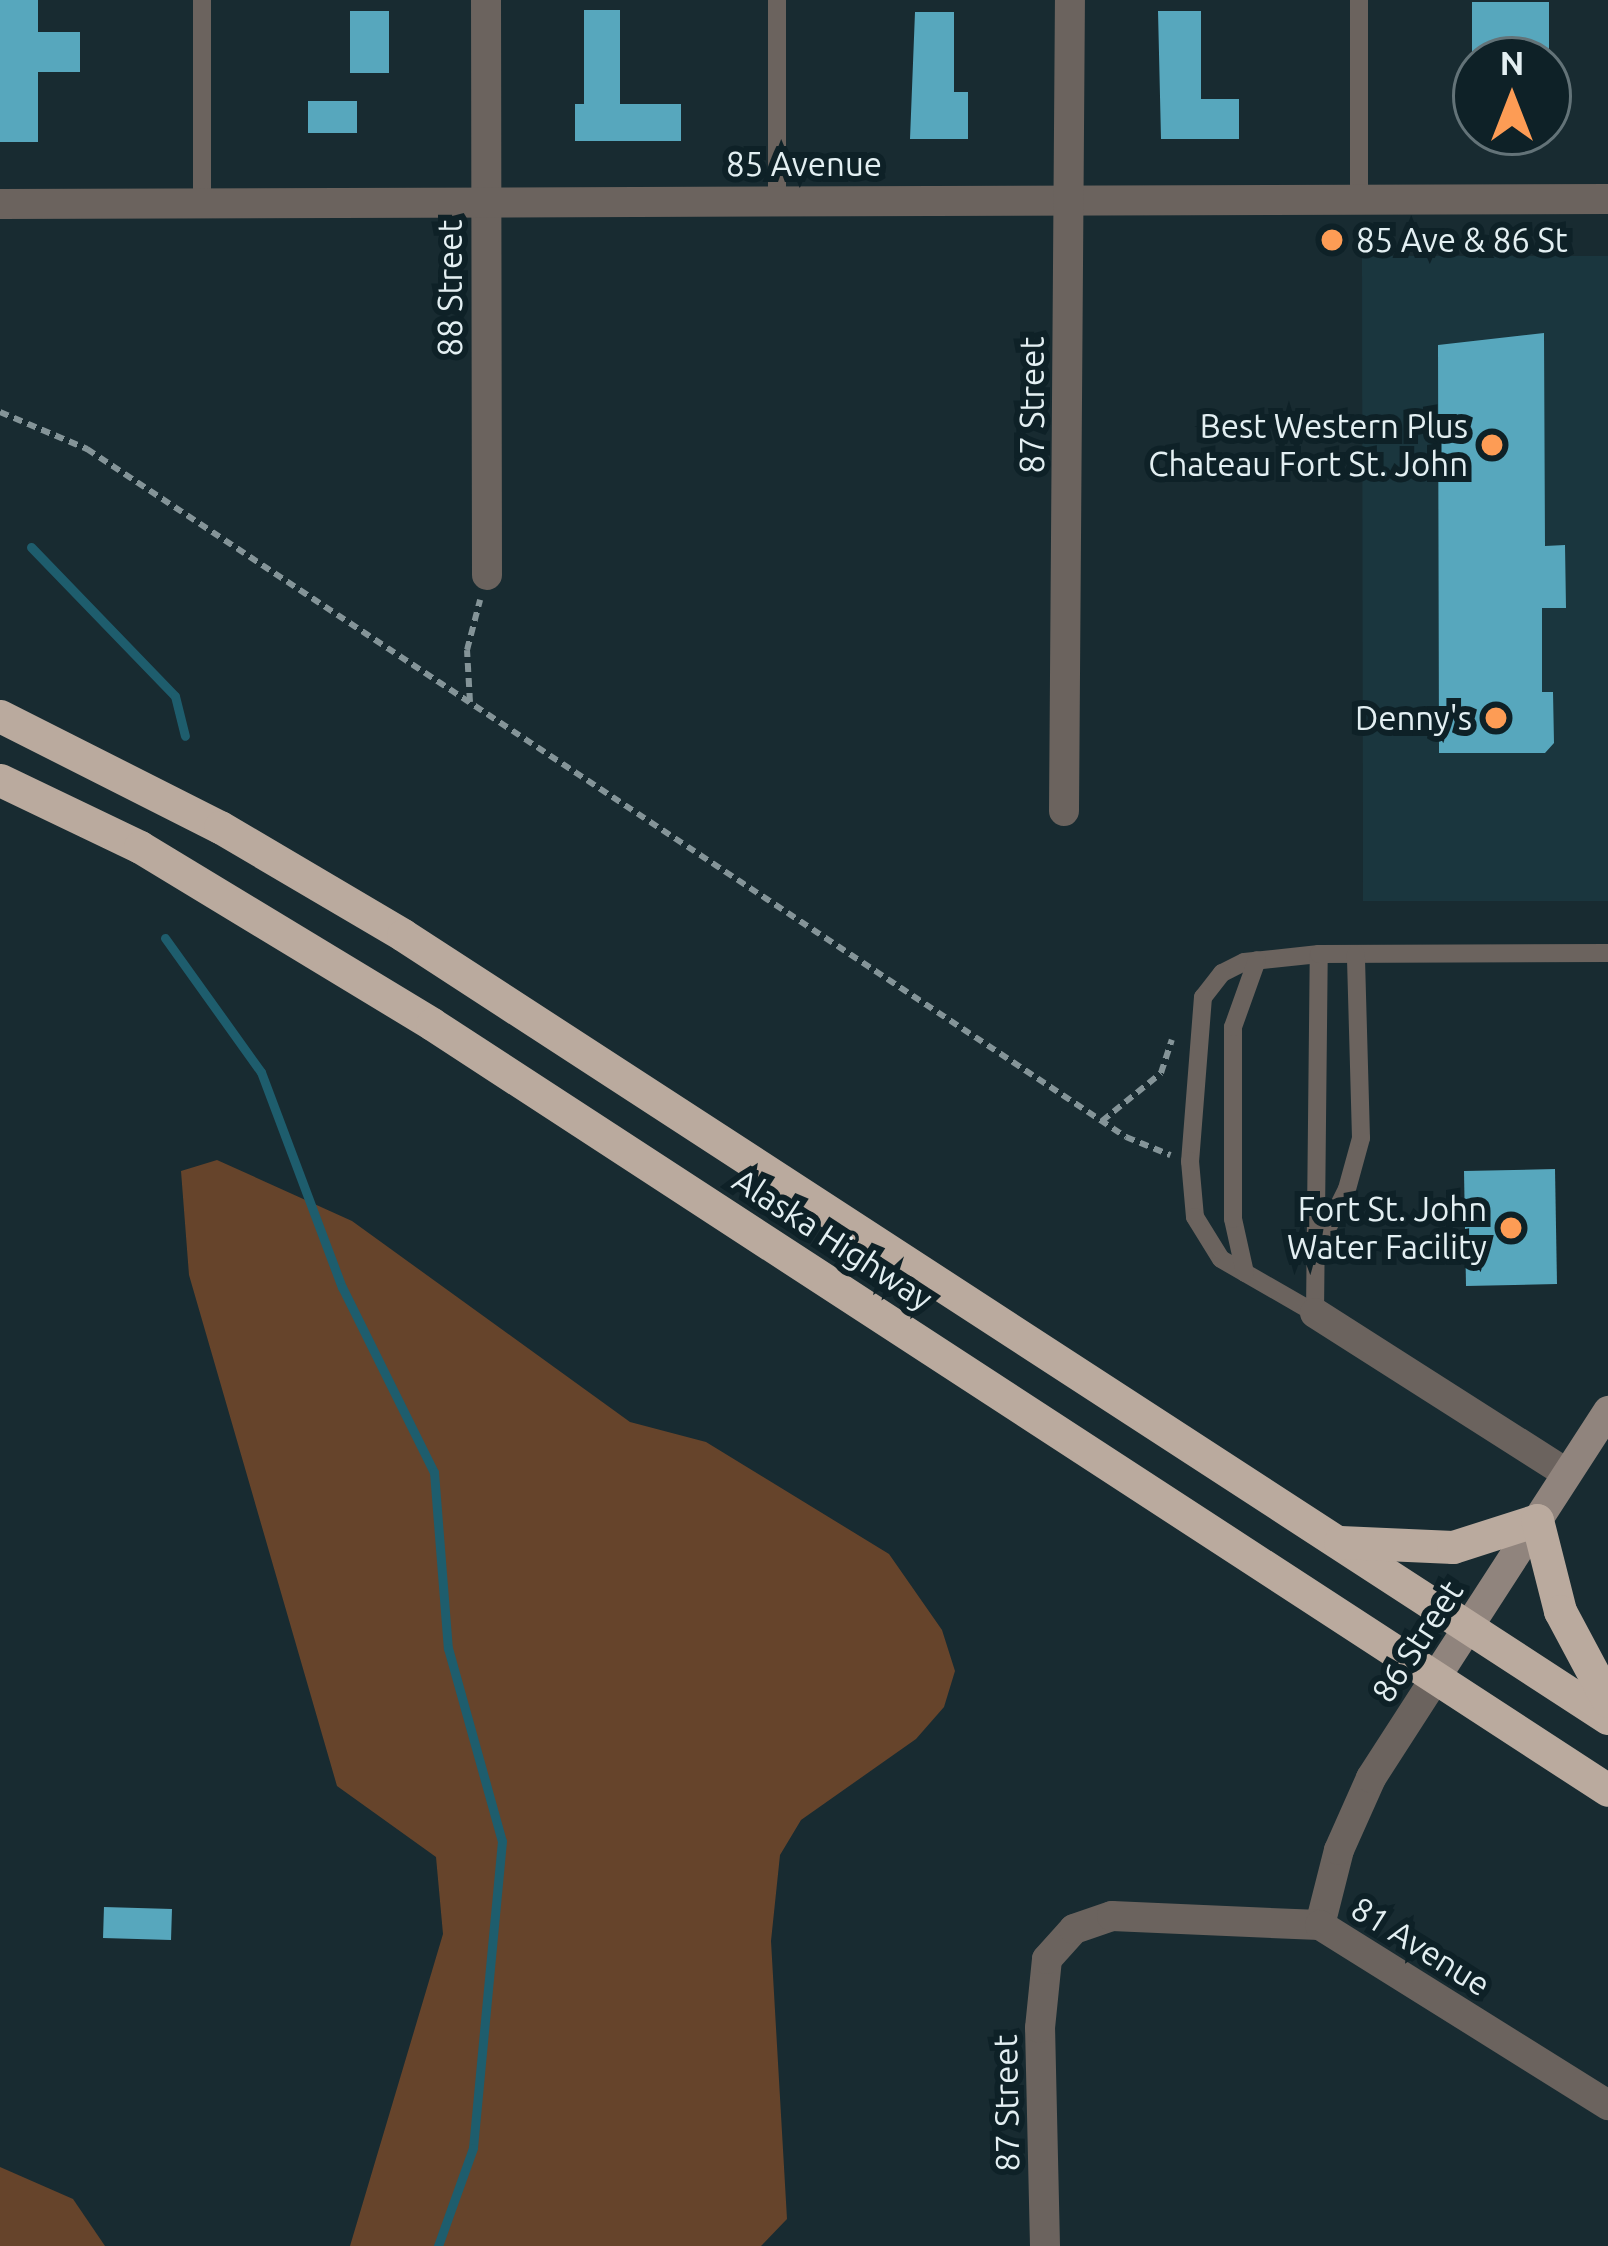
<!DOCTYPE html>
<html>
<head>
<meta charset="utf-8">
<style>
	body { margin:0 }
	#map { position:relative; width:1608px; height:2246px; overflow:hidden; background:#182b31; font-family:Ubuntu,sans-serif }
	div>[style] { position:absolute }
	.built>* { inset:0; background:#1a363e }
	.green>* { inset:0; background:#66442b }
	.stream>* { height:9px; margin:-4.5px; padding:0 4.5px; transform-origin:4.5px; border-radius:4.5px; background:#1e5d6d }
	.building>* { inset:0; background:#57a7bd }
	.path>* { height:6px; margin-top:-3px; transform-origin:0; background:repeating-linear-gradient(90deg,#849498 0 9px,transparent 0 15px) }
	.service>* { height:18px; margin:-9px; padding:0 9px; transform-origin:9px; border-radius:9px; background:#6b635e }
	.minor>* { height:30px; margin:-15px; padding:0 15px; transform-origin:15px; border-radius:15px; background:#6b635e }
	.secondary>* { height:30px; margin:-15px; padding:0 15px; transform-origin:15px; border-radius:15px; background:#90847d }
	.trunk>* { height:33px; margin:-16.5px; padding:0 16.5px; transform-origin:16.5px; border-radius:16.5px; background:#baaa9e }
	.dots>* { width:33px; height:33px; translate:-50% -50%; box-sizing:border-box; border:6px solid #0e2127; border-radius:50% }
	span { translate:-50% -50%; white-space:nowrap; text-align:center; line-height:1.15; -webkit-text-stroke:12px #0e2127; paint-order:stroke }
	.street-label { font-size:33px; color:#e3eff2 }
	.poi-label { font-size:33px; color:#e3eff2 }
	.left { translate:0 -50%; text-align:left }
	.right { translate:-100% -50%; text-align:right }
	.north { position:absolute; left:1452px; top:36px; width:120px; height:120px; box-sizing:border-box; background:#0e2127; border:3px solid #637378; border-radius:50%; rotate:0deg; font-size:33px; font-weight:700; line-height:48px; text-align:center; color:#e3eff2 }
	.north::after { content:''; display:block; margin:auto; width:42px; height:54px; background:#fd9c55; clip-path:polygon(50% 0,100% 100%,50% 72%,0 100%) }
</style>
</head>
<body>
<div id="map">
	<div class="built">
		<i style="clip-path:polygon(1362px 256px,1608px 256px,1608px 901px,1363px 901px)"></i>
	</div>
	<div class="green">
		<i style="clip-path:polygon(217px 1160px,352px 1221px,630px 1422px,706px 1442px,889px 1554px,942px 1630px,955px 1671px,944px 1707px,916px 1739px,801px 1820px,780px 1855px,771px 1941px,787px 2219px,761px 2246px,350px 2246px,443px 1934px,436px 1857px,337px 1786px,189px 1275px,181px 1171px)"></i>
		<i style="clip-path:polygon(0 2167px,73px 2199px,105px 2246px,0 2246px)"></i>
	</div>
	<div class="stream">
		<i style="left:31px;top:547px;width:207px;rotate:46deg"></i>
		<i style="left:175px;top:696px;width:41px;rotate:76deg"></i>
		<i style="left:165px;top:938px;width:165px;rotate:54.4deg"></i>
		<i style="left:261px;top:1072px;width:230px;rotate:69.4deg"></i>
		<i style="left:342px;top:1287px;width:207px;rotate:63.6deg"></i>
		<i style="left:434px;top:1472px;width:177px;rotate:85.5deg"></i>
		<i style="left:448px;top:1648px;width:200px;rotate:74.4deg"></i>
		<i style="left:502px;top:1841px;width:308px;rotate:95.4deg"></i>
		<i style="left:473px;top:2148px;width:104px;rotate:109.7deg"></i>
	</div>
	<div class="building">
		<i style="clip-path:polygon(0 0,38px 0,38px 32px,80px 32px,80px 72px,38px 72px,38px 142px,0 142px)"></i>
		<i style="clip-path:polygon(1472px 2px,1549px 2px,1549px 59px,1472px 58px)"></i>
		<i style="clip-path:polygon(584px 10px,620px 10px,620px 104px,681px 104px,681px 141px,575px 141px,575px 104px,584px 104px)"></i>
		<i style="clip-path:polygon(350px 11px,389px 11px,389px 73px,350px 73px)"></i>
		<i style="clip-path:polygon(1158px 11px,1201px 11px,1201px 99px,1239px 99px,1239px 139px,1161px 139px)"></i>
		<i style="clip-path:polygon(915px 12px,954px 12px,954px 92px,968px 92px,968px 139px,910px 139px)"></i>
		<i style="clip-path:polygon(308px 101px,357px 101px,357px 133px,308px 133px)"></i>
		<i style="clip-path:polygon(1544px 333px,1545px 546px,1565px 545px,1566px 608px,1542px 608px,1542px 692px,1553px 692px,1554px 743px,1545px 753px,1439px 753px,1438px 345px)"></i>
		<i style="clip-path:polygon(1555px 1169px,1557px 1284px,1466px 1286px,1464px 1171px)"></i>
		<i style="clip-path:polygon(104px 1907px,172px 1909px,171px 1940px,103px 1938px)"></i>
	</div>
	<div class="path">
		<i style="left:0;top:412px;width:95px;rotate:23deg"></i>
		<i style="left:87px;top:449px;width:1246px;rotate:33.51deg"></i>
		<i style="left:1126px;top:1137px;width:48px;rotate:22.2deg"></i>
		<i style="left:470px;top:702px;width:52px;rotate:-93.3deg"></i>
		<i style="left:467px;top:650px;width:52px;rotate:-75.4deg"></i>
		<i style="left:1102px;top:1121px;width:76px;rotate:-39.1deg"></i>
		<i style="left:1161px;top:1073px;width:35px;rotate:-72deg"></i>
	</div>
	<div class="service">
		<i style="left:202px;top:0;width:202px;rotate:90deg"></i>
		<i style="left:777px;top:0;width:200px;rotate:90deg"></i>
		<i style="left:1359px;top:199px;width:199px;rotate:-90deg"></i>
		<i style="left:1319px;top:954px;width:75px;rotate:173.9deg"></i>
		<i style="left:1244px;top:962px;width:25px;rotate:153deg"></i>
		<i style="left:1222px;top:973px;width:31px;rotate:128deg"></i>
		<i style="left:1203px;top:997px;width:165px;rotate:94.5deg"></i>
		<i style="left:1190px;top:1161px;width:56px;rotate:84.9deg"></i>
		<i style="left:1195px;top:1217px;width:49px;rotate:58.2deg"></i>
		<i style="left:1221px;top:1259px;width:108px;rotate:29.9deg"></i>
		<i style="left:1315px;top:1313px;width:359px;rotate:-89.4deg"></i>
		<i style="left:1319px;top:954px;width:289px;rotate:-0.2deg"></i>
		<i style="left:1318px;top:1247px;width:65px;rotate:-63.4deg"></i>
		<i style="left:1347px;top:1189px;width:53px;rotate:-74.6deg"></i>
		<i style="left:1361px;top:1138px;width:184px;rotate:-91.6deg"></i>
		<i style="left:1245px;top:1273px;width:55px;rotate:-102.5deg"></i>
		<i style="left:1233px;top:1219px;width:192px;rotate:-90deg"></i>
		<i style="left:1233px;top:1027px;width:71px;rotate:-70.3deg"></i>
	</div>
	<div class="minor">
		<i style="left:486px;top:0;width:575px;rotate:89.9deg"></i>
		<i style="left:0;top:204px;width:1608px;rotate:-0.18deg"></i>
		<i style="left:1064px;top:811px;width:811px;rotate:-89.58deg"></i>
		<i style="left:1315px;top:1313px;width:298px;rotate:32.5deg"></i>
		<i style="left:1320px;top:1925px;width:77px;rotate:-75.8deg"></i>
		<i style="left:1339px;top:1850px;width:79px;rotate:-66deg"></i>
		<i style="left:1371px;top:1778px;width:120px;rotate:-57.2deg"></i>
		<i style="left:1045px;top:2246px;width:218px;rotate:-91.3deg"></i>
		<i style="left:1040px;top:2028px;width:69px;rotate:-84.2deg"></i>
		<i style="left:1047px;top:1959px;width:40px;rotate:-48deg"></i>
		<i style="left:1074px;top:1929px;width:40px;rotate:-18.9deg"></i>
		<i style="left:1112px;top:1916px;width:208px;rotate:2.5deg"></i>
		<i style="left:1320px;top:1925px;width:340px;rotate:32deg"></i>
	</div>
	<div class="secondary">
		<i style="left:1436px;top:1677px;width:317px;rotate:-57.1deg"></i>
	</div>
	<div class="trunk">
		<i style="left:0;top:716px;width:246px;rotate:26.8deg"></i>
		<i style="left:220px;top:827px;width:212px;rotate:30.5deg"></i>
		<i style="left:403px;top:935px;width:1437px;rotate:33.02deg"></i>
		<i style="left:0;top:780px;width:155px;rotate:25.6deg"></i>
		<i style="left:140px;top:847px;width:341px;rotate:31.2deg"></i>
		<i style="left:432px;top:1024px;width:1403px;rotate:33.08deg"></i>
		<i style="left:1340px;top:1542px;width:113px;rotate:2.5deg"></i>
		<i style="left:1453px;top:1547px;width:88px;rotate:-17.8deg"></i>
		<i style="left:1537px;top:1520px;width:94px;rotate:75.8deg"></i>
		<i style="left:1560px;top:1611px;width:102px;rotate:61.9deg"></i>
	</div>
	<div class="dots">
		<i style="left:1332px;top:240px;background:#fd9c55"></i>
		<i style="left:1492px;top:445px;background:#fd9c55"></i>
		<i style="left:1496px;top:718px;background:#fd9c55"></i>
		<i style="left:1511px;top:1228px;background:#fd9c55"></i>
	</div>
	<div class="street-label">
		<span style="left:804px;top:164px">85 Avenue</span>
		<span style="left:450px;top:288px;rotate:-90deg">88 Street</span>
		<span style="left:1032px;top:405px;rotate:-90deg">87 Street</span>
		<span style="left:833px;top:1239px;rotate:33deg">Alaska Highway</span>
		<span style="left:1417px;top:1641px;rotate:-57deg">86 Street</span>
		<span style="left:1421px;top:1946px;rotate:32deg">81 Avenue</span>
		<span style="left:1006px;top:2103px;rotate:-91deg">87 Street</span>
	</div>
	<div class="poi-label">
		<span class="left" style="left:1356px;top:240px">85 Ave &amp; 86 St</span>
		<span class="right" style="left:1468px;top:445px">Best Western Plus<br>Chateau Fort St. John</span>
		<span class="right" style="left:1472px;top:718px">Denny's</span>
		<span class="right" style="left:1487px;top:1228px">Fort St. John<br>Water Facility</span>
	</div>
	<div class="north">N</div>
</div>
</body>
</html>
